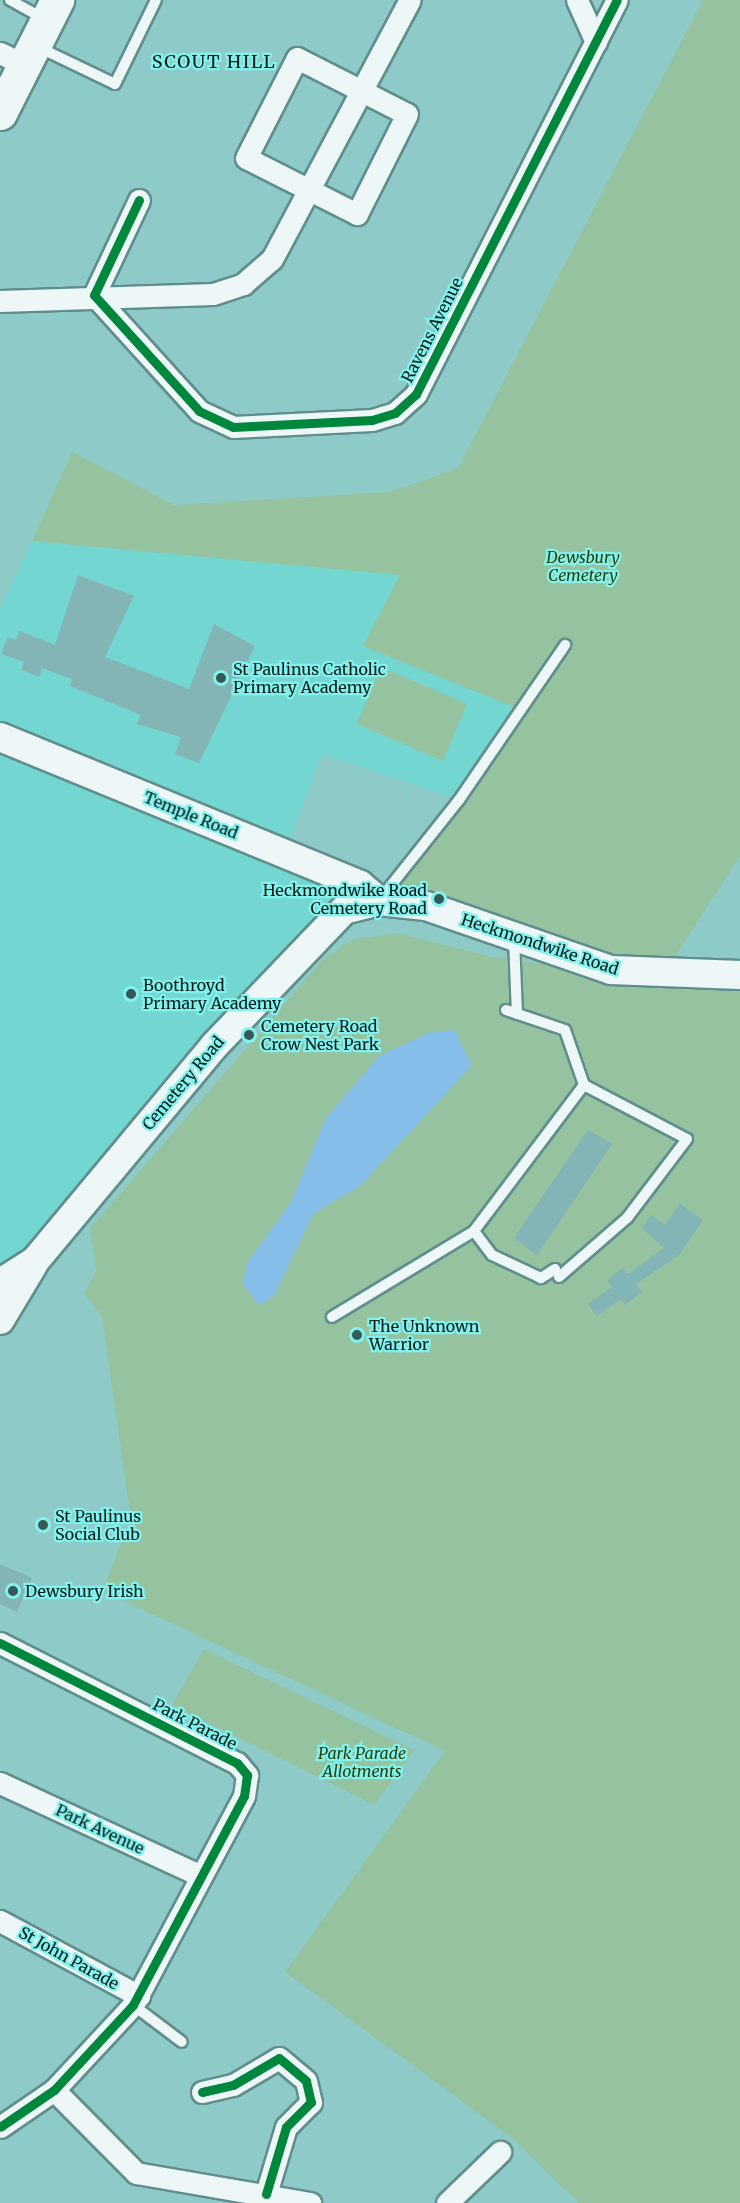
<!DOCTYPE html>
<html>
<head>
<meta charset="utf-8">
<style>
	body { margin:0 }
	#map { position:relative; width:740px; height:2203px; overflow:hidden; background:#8ecbc8; font-family:Merriweather,serif }
	div>[style] { position:absolute }
	.built>* { inset:0; background:#74d6d1 }
	.green>* { inset:0; background:#95c29f }
	.water>* { inset:0; background:#85bee8 }
	.building>* { inset:0; background:#83b4b6 }
	.roads { filter:drop-shadow(2px 0 #608e8c) drop-shadow(-2px 0 #608e8c) drop-shadow(0 2px #608e8c) drop-shadow(0 -2px #608e8c) }
	.lane>* { height:10px; margin:-5px; padding:0 5px; transform-origin:5px; border-radius:5px; background:#eef7f7 }
	.street>* { height:21px; margin:-10.5px; padding:0 10.5px; transform-origin:10.5px; border-radius:10.5px; background:#eef7f7 }
	.secondary>* { height:28px; margin:-14px; padding:0 14px; transform-origin:14px; border-radius:14px; background:#eef7f7 }
	.highway>* { height:33px; margin:-16.5px; padding:0 16.5px; transform-origin:16.5px; border-radius:16.5px; background:#eef7f7 }
	.cycleway>* { height:9px; margin:-4.5px; padding:0 4.5px; transform-origin:4.5px; border-radius:4.5px; background:#00873e }
	.dots>* { width:16px; height:16px; translate:-50% -50%; box-sizing:border-box; border:3px solid #82f2ec; border-radius:50% }
	span { translate:-50% -50%; white-space:nowrap; text-align:center; line-height:1.15; -webkit-text-stroke:4.5px #82f2ec; paint-order:stroke }
	.street-label { font-size:16px; color:#031b1a }
	.park-label { font-size:16px; color:#283f0c; font-style:italic }
	.poi-label { font-size:16px; color:#031b1a }
	.left { translate:0 -50%; text-align:left }
	.right { translate:-100% -50%; text-align:right }
	.neighbourhood-label { font-size:18px; color:#031b1a; letter-spacing:1.5px }
</style>
</head>
<body>
<div id="map">
	<div class="built">
		<i style="clip-path:polygon(32px 541px,401px 575px,521px 710px,459px 800px,322px 754px,284px 853px,360px 885px,344px 910px,0 1283px,0 610px)"></i>
	</div>
	<div class="green">
		<i style="clip-path:polygon(703px 0,740px 0,740px 856px,663px 975px,379px 901px,521px 710px,363px 646px,400px 575px,32px 541px,72px 452px,174px 505px,390px 492px,458px 468px)"></i>
		<i style="clip-path:polygon(381px 667px,467px 704px,443px 761px,357px 724px)"></i>
		<i style="clip-path:polygon(398px 933px,493px 957px,685px 986px,740px 987px,740px 2203px,579px 2203px,511px 2137px,285px 1972px,445px 1751px,102px 1591px,131px 1519px,102px 1317px,84px 1293px,96px 1272px,90px 1229px,323px 959px,353px 939px)"></i>
		<i style="clip-path:polygon(204px 1649px,414px 1750px,374px 1805px,172px 1705px)"></i>
	</div>
	<div class="water">
		<i style="clip-path:polygon(454px 1030px,472px 1065px,361px 1185px,313px 1214px,274px 1296px,259px 1305px,243px 1284px,247px 1263px,291px 1202px,326px 1118px,379px 1056px,431px 1032px)"></i>
	</div>
	<div class="building">
		<i style="clip-path:polygon(78px 575px,134px 596px,105px 657px,189px 689px,214px 624px,255px 646px,199px 763px,175px 754px,181px 737px,137px 724px,141px 715px,70px 686px,72px 679px,42px 668px,39px 677px,21px 670px,24px 662px,1px 654px,8px 637px,16px 640px,19px 631px,55px 645px)"></i>
		<i style="clip-path:polygon(588px 1130px,612px 1144px,537px 1255px,514px 1238px)"></i>
		<i style="clip-path:polygon(680px 1204px,703px 1220px,679px 1255px,636px 1284px,642px 1292px,625px 1305px,621px 1299px,597px 1316px,588px 1304px,612px 1287px,607px 1280px,623px 1268px,628px 1274px,664px 1248px,642px 1228px,651px 1215px,665px 1225px)"></i>
		<i style="clip-path:polygon(0 1564px,32px 1578px,17px 1612px,0 1604px)"></i>
	</div>
	<div class="roads">
		<div class="lane">
			<i style="left:10px;top:0;width:39px;rotate:29deg"></i>
			<i style="left:38px;top:47px;width:85px;rotate:25.7deg"></i>
			<i style="left:115px;top:84px;width:93px;rotate:-64deg"></i>
			<i style="left:381px;top:898px;width:125px;rotate:-51.5deg"></i>
			<i style="left:459px;top:800px;width:188px;rotate:-55.6deg"></i>
			<i style="left:514px;top:939px;width:75px;rotate:87.7deg"></i>
			<i style="left:506px;top:1010px;width:62px;rotate:18.7deg"></i>
			<i style="left:565px;top:1030px;width:58px;rotate:70.9deg"></i>
			<i style="left:555px;top:1269px;width:17px;rotate:147deg"></i>
			<i style="left:541px;top:1278px;width:54px;rotate:-154.9deg"></i>
			<i style="left:492px;top:1255px;width:30px;rotate:-127deg"></i>
			<i style="left:474px;top:1231px;width:183px;rotate:-53deg"></i>
			<i style="left:584px;top:1085px;width:116px;rotate:27.7deg"></i>
			<i style="left:687px;top:1139px;width:99px;rotate:127.2deg"></i>
			<i style="left:627px;top:1218px;width:90px;rotate:139.1deg"></i>
			<i style="left:332px;top:1317px;width:166px;rotate:-31.2deg"></i>
			<i style="left:133px;top:2005px;width:61px;rotate:37.1deg"></i>
		</div>
		<div class="street">
			<i style="left:577px;top:0;width:46px;rotate:65.7deg"></i>
			<i style="left:0;top:53px;width:25px;rotate:26deg"></i>
			<i style="left:297px;top:58px;width:123px;rotate:27deg"></i>
			<i style="left:407px;top:114px;width:112px;rotate:116.6deg"></i>
			<i style="left:357px;top:214px;width:124px;rotate:-153.2deg"></i>
			<i style="left:246px;top:158px;width:112px;rotate:-63deg"></i>
			<i style="left:139px;top:200px;width:105px;rotate:115.3deg"></i>
			<i style="left:94px;top:295px;width:156px;rotate:47.8deg"></i>
			<i style="left:199px;top:411px;width:38px;rotate:25deg"></i>
			<i style="left:233px;top:427px;width:139px;rotate:-2.9deg"></i>
			<i style="left:372px;top:420px;width:24px;rotate:-17deg"></i>
			<i style="left:395px;top:413px;width:28px;rotate:-42deg"></i>
			<i style="left:416px;top:394px;width:442px;rotate:-63deg"></i>
			<i style="left:0;top:301px;width:213px;rotate:-1.9deg"></i>
			<i style="left:213px;top:294px;width:32px;rotate:-18deg"></i>
			<i style="left:243px;top:284px;width:38px;rotate:-41deg"></i>
			<i style="left:272px;top:259px;width:293px;rotate:-62deg"></i>
			<i style="left:0;top:1643px;width:266px;rotate:26.9deg"></i>
			<i style="left:237px;top:1763px;width:16px;rotate:50deg"></i>
			<i style="left:247px;top:1775px;width:21px;rotate:98deg"></i>
			<i style="left:244px;top:1796px;width:237px;rotate:118deg"></i>
			<i style="left:133px;top:2005px;width:116px;rotate:132.9deg"></i>
			<i style="left:54px;top:2090px;width:65px;rotate:145.6deg"></i>
			<i style="left:0;top:1783px;width:221px;rotate:24.8deg"></i>
			<i style="left:0;top:1921px;width:158px;rotate:28.3deg"></i>
			<i style="left:54px;top:2090px;width:117px;rotate:45.3deg"></i>
			<i style="left:136px;top:2173px;width:177px;rotate:9.8deg"></i>
			<i style="left:202px;top:2092px;width:32px;rotate:-13deg"></i>
			<i style="left:233px;top:2085px;width:53px;rotate:-30.4deg"></i>
			<i style="left:279px;top:2058px;width:35px;rotate:40deg"></i>
			<i style="left:306px;top:2081px;width:22px;rotate:77deg"></i>
			<i style="left:311px;top:2102px;width:35px;rotate:135deg"></i>
			<i style="left:286px;top:2127px;width:70px;rotate:106.6deg"></i>
			<i style="left:447px;top:2203px;width:74px;rotate:-43.9deg"></i>
		</div>
		<div class="secondary">
			<i style="left:0;top:737px;width:389px;rotate:22.3deg"></i>
			<i style="left:360px;top:885px;width:25px;rotate:40deg"></i>
			<i style="left:0;top:1283px;width:41px;rotate:-32.2deg"></i>
			<i style="left:35px;top:1261px;width:280px;rotate:-50.2deg"></i>
			<i style="left:214px;top:1046px;width:188px;rotate:-46.3deg"></i>
			<i style="left:344px;top:910px;width:36px;rotate:-14deg"></i>
			<i style="left:379px;top:901px;width:47px;rotate:6.1deg"></i>
			<i style="left:426px;top:906px;width:196px;rotate:19.1deg"></i>
			<i style="left:611px;top:970px;width:129px;rotate:2.2deg"></i>
			<i style="left:0;top:1320px;width:64px;rotate:-59deg"></i>
		</div>
		<div class="highway">
			<i style="left:0;top:113px;width:127px;rotate:-63.2deg"></i>
		</div>
	</div>
	<div class="cycleway">
		<i style="left:139px;top:200px;width:105px;rotate:115.3deg"></i>
		<i style="left:94px;top:295px;width:156px;rotate:47.8deg"></i>
		<i style="left:199px;top:411px;width:38px;rotate:25deg"></i>
		<i style="left:233px;top:427px;width:139px;rotate:-2.9deg"></i>
		<i style="left:372px;top:420px;width:24px;rotate:-17deg"></i>
		<i style="left:395px;top:413px;width:28px;rotate:-42deg"></i>
		<i style="left:416px;top:394px;width:442px;rotate:-63deg"></i>
		<i style="left:0;top:1643px;width:266px;rotate:26.9deg"></i>
		<i style="left:237px;top:1763px;width:16px;rotate:50deg"></i>
		<i style="left:247px;top:1775px;width:21px;rotate:98deg"></i>
		<i style="left:244px;top:1796px;width:237px;rotate:118deg"></i>
		<i style="left:133px;top:2005px;width:116px;rotate:132.9deg"></i>
		<i style="left:54px;top:2090px;width:65px;rotate:145.6deg"></i>
		<i style="left:202px;top:2092px;width:32px;rotate:-13deg"></i>
		<i style="left:233px;top:2085px;width:53px;rotate:-30.4deg"></i>
		<i style="left:279px;top:2058px;width:35px;rotate:40deg"></i>
		<i style="left:306px;top:2081px;width:22px;rotate:77deg"></i>
		<i style="left:311px;top:2102px;width:35px;rotate:135deg"></i>
		<i style="left:286px;top:2127px;width:70px;rotate:106.6deg"></i>
	</div>
	<div class="dots">
		<i style="left:221px;top:678px;background:#345957"></i>
		<i style="left:439px;top:899px;background:#345957"></i>
		<i style="left:131px;top:994px;background:#345957"></i>
		<i style="left:249px;top:1035px;background:#345957"></i>
		<i style="left:357px;top:1335px;background:#345957"></i>
		<i style="left:43px;top:1525px;background:#345957"></i>
		<i style="left:13px;top:1591px;background:#345957"></i>
	</div>
	<div class="street-label">
		<span style="left:432px;top:330px;rotate:-63deg">Ravens Avenue</span>
		<span style="left:191px;top:815px;rotate:22deg">Temple Road</span>
		<span style="left:540px;top:944px;rotate:18deg">Heckmondwike Road</span>
		<span style="left:183px;top:1083px;rotate:-50deg">Cemetery Road</span>
		<span style="left:195px;top:1724px;rotate:27deg">Park Parade</span>
		<span style="left:100px;top:1829px;rotate:25deg">Park Avenue</span>
		<span style="left:69px;top:1958px;rotate:29deg">St John Parade</span>
	</div>
	<div class="park-label">
		<span style="left:583px;top:566px">Dewsbury<br>Cemetery</span>
		<span style="left:362px;top:1762px">Park Parade<br>Allotments</span>
	</div>
	<div class="poi-label">
		<span class="left" style="left:233px;top:678px">St Paulinus Catholic<br>Primary Academy</span>
		<span class="right" style="left:427px;top:899px">Heckmondwike Road<br>Cemetery Road</span>
		<span class="left" style="left:143px;top:994px">Boothroyd<br>Primary Academy</span>
		<span class="left" style="left:261px;top:1035px">Cemetery Road<br>Crow Nest Park</span>
		<span class="left" style="left:369px;top:1335px">The Unknown<br>Warrior</span>
		<span class="left" style="left:55px;top:1525px">St Paulinus<br>Social Club</span>
		<span class="left" style="left:25px;top:1591px">Dewsbury Irish</span>
	</div>
	<div class="neighbourhood-label">
		<span style="left:214px;top:62px">SCOUT HILL</span>
	</div>
</div>
</body>
</html>
